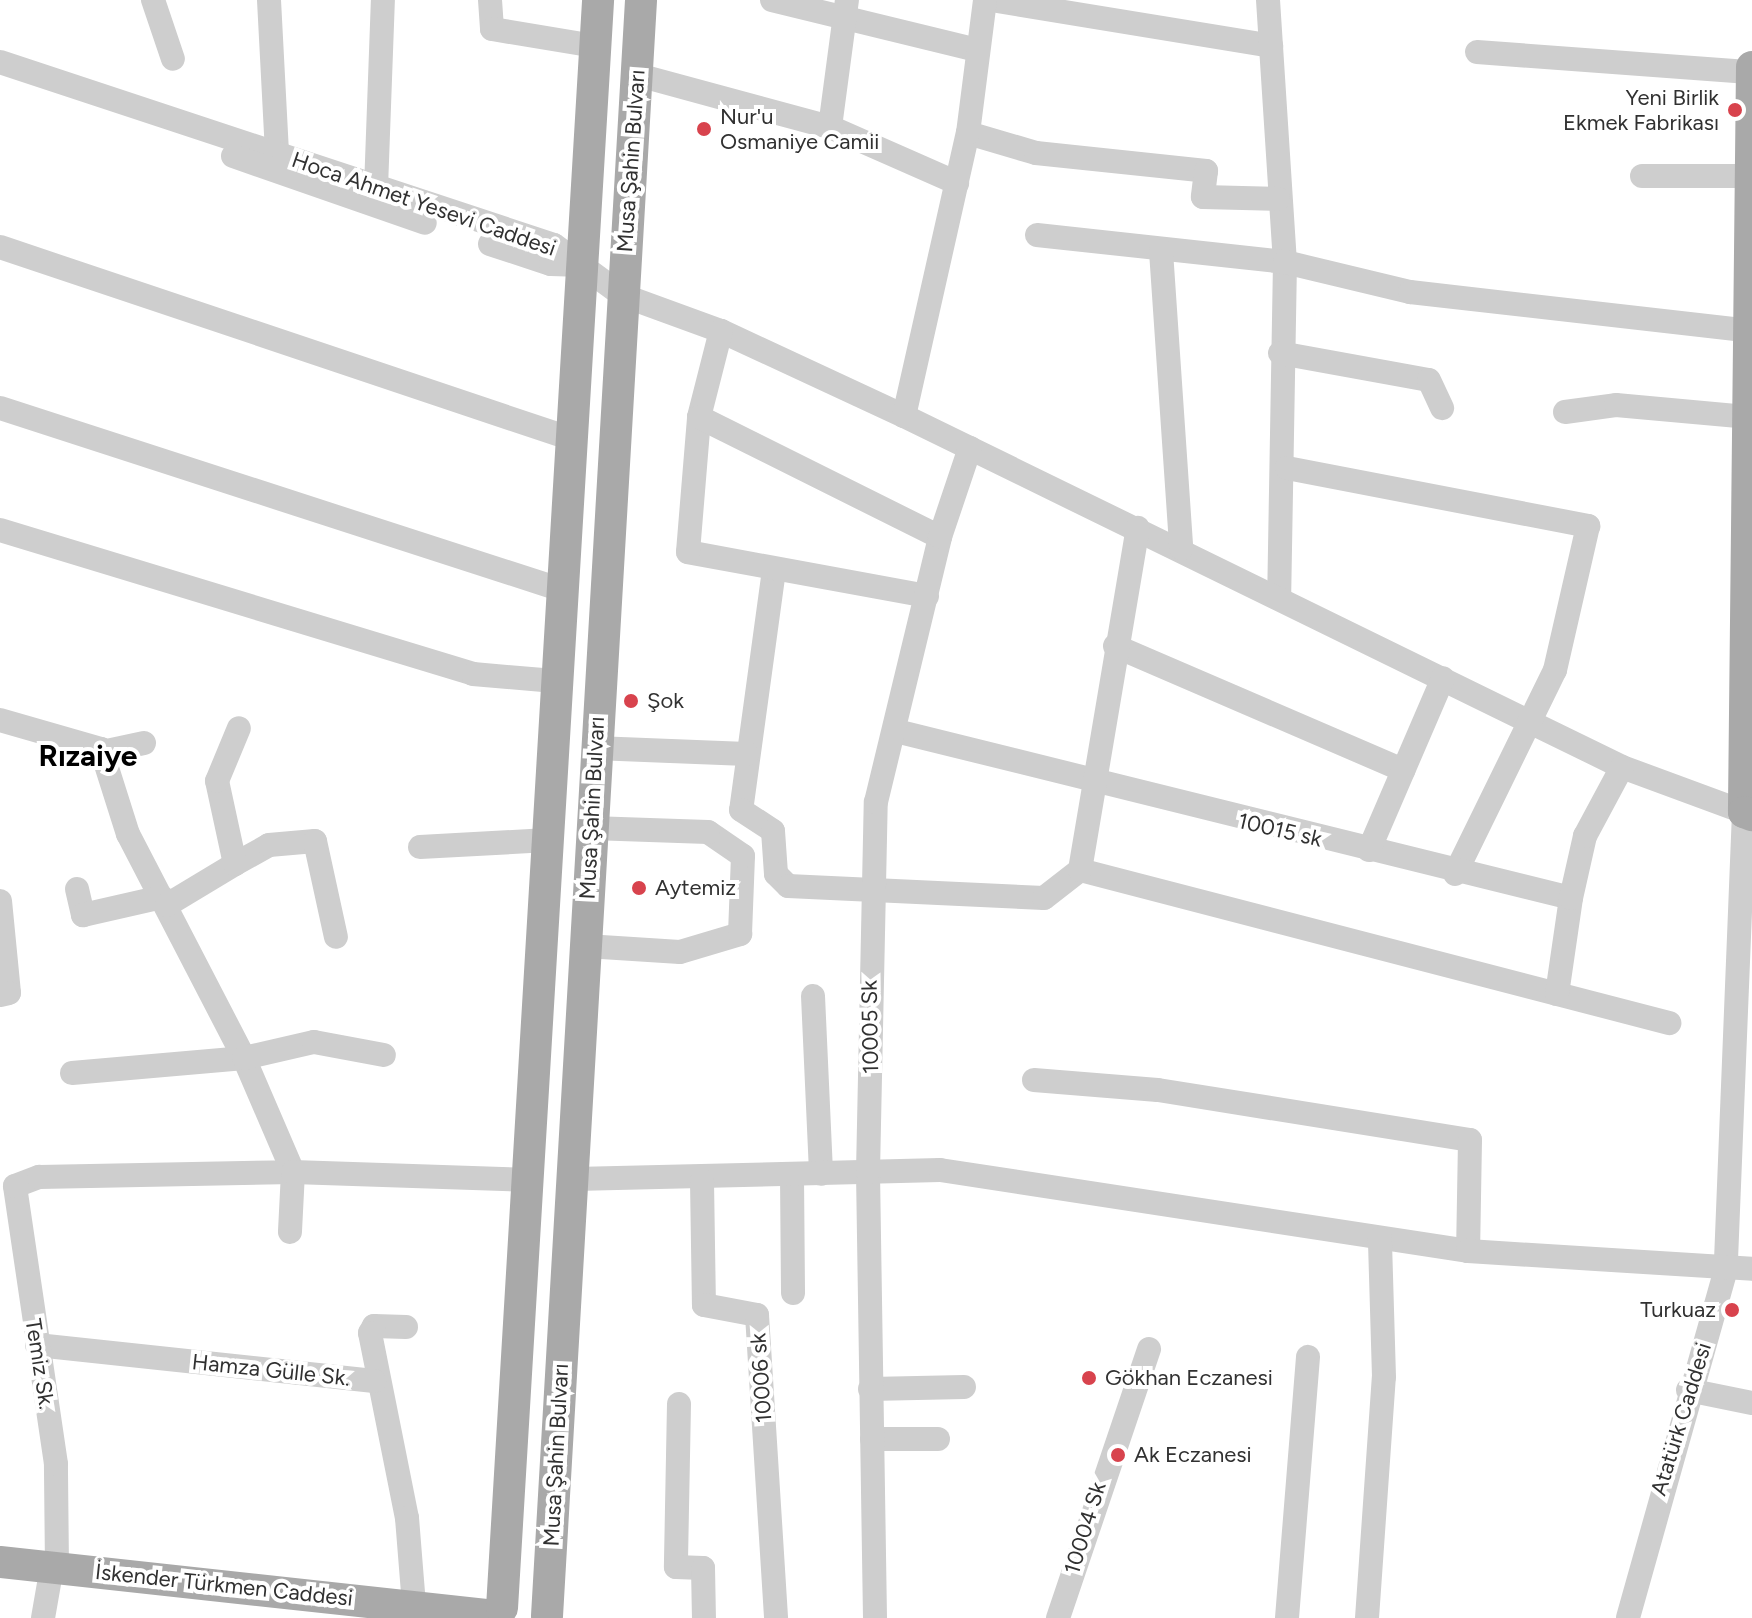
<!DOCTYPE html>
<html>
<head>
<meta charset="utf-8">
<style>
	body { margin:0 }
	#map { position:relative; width:1752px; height:1618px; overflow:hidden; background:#fff; font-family:Figtree,sans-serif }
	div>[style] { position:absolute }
	.minor>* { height:24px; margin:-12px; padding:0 12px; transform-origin:12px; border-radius:12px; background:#cecece }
	.major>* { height:32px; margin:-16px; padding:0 16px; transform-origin:16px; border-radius:16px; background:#a9a9a9 }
	.dots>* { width:22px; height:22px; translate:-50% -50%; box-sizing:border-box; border:4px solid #fff; border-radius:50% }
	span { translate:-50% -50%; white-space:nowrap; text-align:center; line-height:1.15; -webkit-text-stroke:8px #fff; paint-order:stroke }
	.poi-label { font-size:22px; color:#313131 }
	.right { translate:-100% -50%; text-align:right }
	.left { translate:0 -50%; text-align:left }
	.street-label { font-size:22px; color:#313131 }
	.district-label { font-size:30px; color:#000; font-weight:700 }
</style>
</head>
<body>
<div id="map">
	<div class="minor">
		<i style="left:153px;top:0;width:62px;rotate:71.3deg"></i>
		<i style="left:269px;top:0;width:153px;rotate:87deg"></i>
		<i style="left:490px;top:0;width:29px;rotate:86deg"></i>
		<i style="left:492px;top:29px;width:104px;rotate:9.4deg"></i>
		<i style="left:772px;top:0;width:211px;rotate:13.7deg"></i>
		<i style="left:991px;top:0;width:284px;rotate:9.3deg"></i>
		<i style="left:1268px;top:0;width:263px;rotate:86.3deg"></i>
		<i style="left:1285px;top:262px;width:333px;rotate:91deg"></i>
		<i style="left:1477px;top:52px;width:276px;rotate:4.2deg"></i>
		<i style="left:0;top:62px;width:583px;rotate:18.28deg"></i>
		<i style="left:554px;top:245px;width:84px;rotate:36.3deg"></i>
		<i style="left:622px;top:295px;width:105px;rotate:20deg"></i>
		<i style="left:721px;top:331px;width:202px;rotate:24.9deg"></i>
		<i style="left:904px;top:416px;width:799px;rotate:26.05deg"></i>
		<i style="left:1622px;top:767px;width:130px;rotate:20.2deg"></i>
		<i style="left:1744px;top:812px;width:457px;rotate:92.3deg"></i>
		<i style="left:1726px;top:1269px;width:362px;rotate:105.7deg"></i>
		<i style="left:638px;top:75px;width:199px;rotate:15.2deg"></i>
		<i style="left:830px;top:127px;width:139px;rotate:23.8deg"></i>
		<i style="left:830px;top:127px;width:128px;rotate:-82.4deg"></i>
		<i style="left:968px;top:133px;width:71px;rotate:16.4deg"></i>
		<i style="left:1036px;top:153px;width:171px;rotate:6deg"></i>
		<i style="left:1206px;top:171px;width:26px;rotate:97deg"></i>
		<i style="left:1203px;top:197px;width:75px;rotate:1.5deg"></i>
		<i style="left:233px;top:156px;width:203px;rotate:19.2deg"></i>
		<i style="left:1642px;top:176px;width:108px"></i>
		<i style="left:376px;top:188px;width:188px;rotate:-87.9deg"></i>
		<i style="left:1037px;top:235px;width:249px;rotate:6.2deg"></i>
		<i style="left:1285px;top:262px;width:129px;rotate:13.5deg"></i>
		<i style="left:1410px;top:292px;width:343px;rotate:6.5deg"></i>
		<i style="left:490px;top:244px;width:64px;rotate:18.2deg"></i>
		<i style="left:551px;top:264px;width:31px;rotate:2deg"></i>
		<i style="left:0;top:247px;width:600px;rotate:18.56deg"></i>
		<i style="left:1161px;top:251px;width:298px;rotate:86.1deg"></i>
		<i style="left:1280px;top:353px;width:151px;rotate:10.3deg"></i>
		<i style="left:1429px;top:380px;width:31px;rotate:65deg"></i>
		<i style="left:0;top:408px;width:591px;rotate:17.94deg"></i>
		<i style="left:1565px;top:412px;width:51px;rotate:-7.8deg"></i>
		<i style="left:1616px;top:405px;width:134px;rotate:5.2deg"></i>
		<i style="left:904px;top:416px;width:290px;rotate:-77.3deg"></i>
		<i style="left:968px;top:133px;width:134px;rotate:-82.7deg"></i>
		<i style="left:699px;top:417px;width:89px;rotate:-75.7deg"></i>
		<i style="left:1287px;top:468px;width:307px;rotate:10.9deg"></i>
		<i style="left:1588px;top:526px;width:148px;rotate:102.9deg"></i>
		<i style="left:1555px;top:670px;width:227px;rotate:116.1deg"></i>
		<i style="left:0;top:530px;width:494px;rotate:16.9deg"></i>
		<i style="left:473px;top:674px;width:82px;rotate:4.9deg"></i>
		<i style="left:774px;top:570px;width:242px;rotate:97.8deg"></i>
		<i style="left:741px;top:810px;width:38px;rotate:33deg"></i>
		<i style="left:773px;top:831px;width:43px;rotate:86deg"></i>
		<i style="left:776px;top:874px;width:17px;rotate:45deg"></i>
		<i style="left:788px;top:886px;width:256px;rotate:2.7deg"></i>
		<i style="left:1044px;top:898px;width:46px;rotate:-37.9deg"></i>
		<i style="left:1080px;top:870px;width:609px;rotate:14.56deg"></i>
		<i style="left:927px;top:596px;width:243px;rotate:-169.6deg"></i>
		<i style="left:688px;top:552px;width:135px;rotate:-85.3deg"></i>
		<i style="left:699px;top:417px;width:269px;rotate:26.5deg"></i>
		<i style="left:1115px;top:646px;width:314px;rotate:23.3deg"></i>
		<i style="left:0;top:720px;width:105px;rotate:16deg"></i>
		<i style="left:101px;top:749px;width:89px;rotate:72.4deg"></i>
		<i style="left:128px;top:834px;width:252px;rotate:62.6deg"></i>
		<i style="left:244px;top:1058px;width:124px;rotate:66.7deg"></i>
		<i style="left:293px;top:1172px;width:60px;rotate:92.9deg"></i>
		<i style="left:896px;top:731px;width:695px;rotate:13.9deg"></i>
		<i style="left:1571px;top:898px;width:97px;rotate:98.3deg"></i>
		<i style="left:595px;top:748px;width:152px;rotate:2.3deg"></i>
		<i style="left:102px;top:752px;width:43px;rotate:-12.1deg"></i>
		<i style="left:420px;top:847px;width:128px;rotate:-3.1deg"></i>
		<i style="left:1369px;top:850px;width:187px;rotate:-66.7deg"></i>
		<i style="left:235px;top:864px;width:39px;rotate:-29deg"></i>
		<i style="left:269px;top:845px;width:46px;rotate:-5deg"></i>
		<i style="left:315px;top:841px;width:98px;rotate:77.7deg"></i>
		<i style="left:1080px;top:870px;width:347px;rotate:-80.4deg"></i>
		<i style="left:77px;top:889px;width:27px;rotate:77deg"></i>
		<i style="left:83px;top:915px;width:81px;rotate:-12.8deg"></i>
		<i style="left:1571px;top:898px;width:64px;rotate:-77.3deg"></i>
		<i style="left:1585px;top:836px;width:78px;rotate:-61.8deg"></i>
		<i style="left:0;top:901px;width:92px;rotate:84.4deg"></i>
		<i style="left:9px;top:993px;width:9px;rotate:167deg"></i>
		<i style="left:167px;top:905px;width:79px;rotate:-31.1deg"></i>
		<i style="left:235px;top:864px;width:85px;rotate:-102.2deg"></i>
		<i style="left:217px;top:781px;width:57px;rotate:-67.5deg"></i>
		<i style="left:586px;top:946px;width:94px;rotate:3.7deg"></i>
		<i style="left:680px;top:952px;width:63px;rotate:-16.7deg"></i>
		<i style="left:740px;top:934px;width:78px;rotate:-87.8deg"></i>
		<i style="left:743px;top:856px;width:42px;rotate:-145.6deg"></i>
		<i style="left:708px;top:832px;width:117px;rotate:-178deg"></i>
		<i style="left:813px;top:996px;width:178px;rotate:87.4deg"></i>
		<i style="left:72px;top:1073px;width:173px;rotate:-5deg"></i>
		<i style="left:244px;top:1058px;width:72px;rotate:-12.9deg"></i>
		<i style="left:314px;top:1042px;width:71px;rotate:10.5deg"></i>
		<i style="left:1034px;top:1080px;width:124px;rotate:4.6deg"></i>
		<i style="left:1158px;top:1090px;width:316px;rotate:9.1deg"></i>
		<i style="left:1470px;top:1140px;width:111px;rotate:91deg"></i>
		<i style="left:792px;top:1177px;width:116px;rotate:89.5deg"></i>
		<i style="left:575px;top:1179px;width:365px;rotate:-1.4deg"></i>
		<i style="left:940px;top:1170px;width:534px;rotate:8.72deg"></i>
		<i style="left:1468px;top:1251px;width:285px;rotate:3.6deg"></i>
		<i style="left:702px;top:1181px;width:124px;rotate:89.1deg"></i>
		<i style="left:704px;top:1305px;width:54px;rotate:10.7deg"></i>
		<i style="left:757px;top:1315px;width:304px;rotate:86.4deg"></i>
		<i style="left:406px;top:1327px;width:32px;rotate:-178deg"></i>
		<i style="left:374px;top:1326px;width:8px;rotate:120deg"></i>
		<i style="left:370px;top:1333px;width:189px;rotate:78.7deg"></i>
		<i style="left:407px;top:1518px;width:87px;rotate:85.4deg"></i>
		<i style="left:37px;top:1345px;width:339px;rotate:6.1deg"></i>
		<i style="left:870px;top:1389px;width:94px;rotate:-1.2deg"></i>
		<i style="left:1688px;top:1390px;width:65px;rotate:11.5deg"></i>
		<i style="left:679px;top:1404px;width:163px;rotate:91.1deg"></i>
		<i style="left:676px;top:1567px;width:27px;rotate:2deg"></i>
		<i style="left:703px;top:1568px;width:50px;rotate:88.9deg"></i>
		<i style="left:872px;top:1439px;width:66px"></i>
		<i style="left:57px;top:1568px;width:104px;rotate:-90.6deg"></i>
		<i style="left:56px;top:1464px;width:281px;rotate:-98.4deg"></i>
		<i style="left:15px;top:1186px;width:26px;rotate:-21deg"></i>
		<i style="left:39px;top:1177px;width:254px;rotate:-1.1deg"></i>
		<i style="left:293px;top:1172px;width:237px;rotate:1.9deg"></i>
		<i style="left:43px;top:1618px;width:41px;rotate:-80.1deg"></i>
		<i style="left:875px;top:1618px;width:446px;rotate:-90.9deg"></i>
		<i style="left:868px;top:1172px;width:370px;rotate:-88.8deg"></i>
		<i style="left:876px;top:802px;width:273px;rotate:-76.4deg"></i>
		<i style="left:940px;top:537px;width:94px;rotate:-71.4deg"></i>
		<i style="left:1058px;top:1618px;width:284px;rotate:-71.3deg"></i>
		<i style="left:1287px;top:1618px;width:262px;rotate:-85.4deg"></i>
		<i style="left:1367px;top:1618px;width:242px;rotate:-86deg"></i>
		<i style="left:1384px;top:1377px;width:138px;rotate:-91.7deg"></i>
	</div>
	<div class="major">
		<i style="left:1752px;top:67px;width:745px;rotate:90.62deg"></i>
		<i style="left:1744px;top:812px;width:9px;rotate:21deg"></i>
		<i style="left:0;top:1562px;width:498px;rotate:6.2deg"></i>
		<i style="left:502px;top:1608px;width:1611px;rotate:-86.58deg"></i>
		<i style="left:547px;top:1616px;width:1619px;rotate:-86.67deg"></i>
	</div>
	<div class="dots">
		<i style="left:1735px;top:110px;background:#d8434d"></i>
		<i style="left:704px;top:129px;background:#d8434d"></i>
		<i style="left:631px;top:701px;background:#d8434d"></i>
		<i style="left:639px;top:888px;background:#d8434d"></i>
		<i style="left:1732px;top:1310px;background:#d8434d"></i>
		<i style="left:1089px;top:1378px;background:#d8434d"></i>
		<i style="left:1118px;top:1455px;background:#d8434d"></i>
	</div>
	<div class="poi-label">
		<span class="right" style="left:1719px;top:110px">Yeni Birlik<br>Ekmek Fabrikası</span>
		<span class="left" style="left:720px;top:129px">Nur'u<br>Osmaniye Camii</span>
		<span class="left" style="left:647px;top:701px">Şok</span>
		<span class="left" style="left:655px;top:888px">Aytemiz</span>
		<span class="right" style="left:1716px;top:1310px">Turkuaz</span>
		<span class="left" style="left:1105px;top:1378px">Gökhan Eczanesi</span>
		<span class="left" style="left:1134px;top:1455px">Ak Eczanesi</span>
	</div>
	<div class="street-label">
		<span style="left:631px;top:161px;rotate:-86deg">Musa Şahin Bulvarı</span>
		<span style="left:424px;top:204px;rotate:19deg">Hoca Ahmet Yesevi Caddesi</span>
		<span style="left:592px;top:808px;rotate:-87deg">Musa Şahin Bulvarı</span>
		<span style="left:1280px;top:830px;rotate:13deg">10015 sk</span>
		<span style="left:870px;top:1027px;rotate:-91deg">10005 Sk</span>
		<span style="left:40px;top:1364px;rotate:81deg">Temiz Sk.</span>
		<span style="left:271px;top:1370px;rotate:6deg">Hamza Gülle Sk.</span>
		<span style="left:761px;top:1378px;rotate:-94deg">10006 sk</span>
		<span style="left:1681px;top:1419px;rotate:-73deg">Atatürk Caddesi</span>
		<span style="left:556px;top:1455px;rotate:-87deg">Musa Şahin Bulvarı</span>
		<span style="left:1085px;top:1528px;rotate:-73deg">10004 Sk</span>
		<span style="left:224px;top:1585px;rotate:6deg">İskender Türkmen Caddesi</span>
	</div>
	<div class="district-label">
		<span style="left:88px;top:756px">Rızaiye</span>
	</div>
</div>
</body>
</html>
